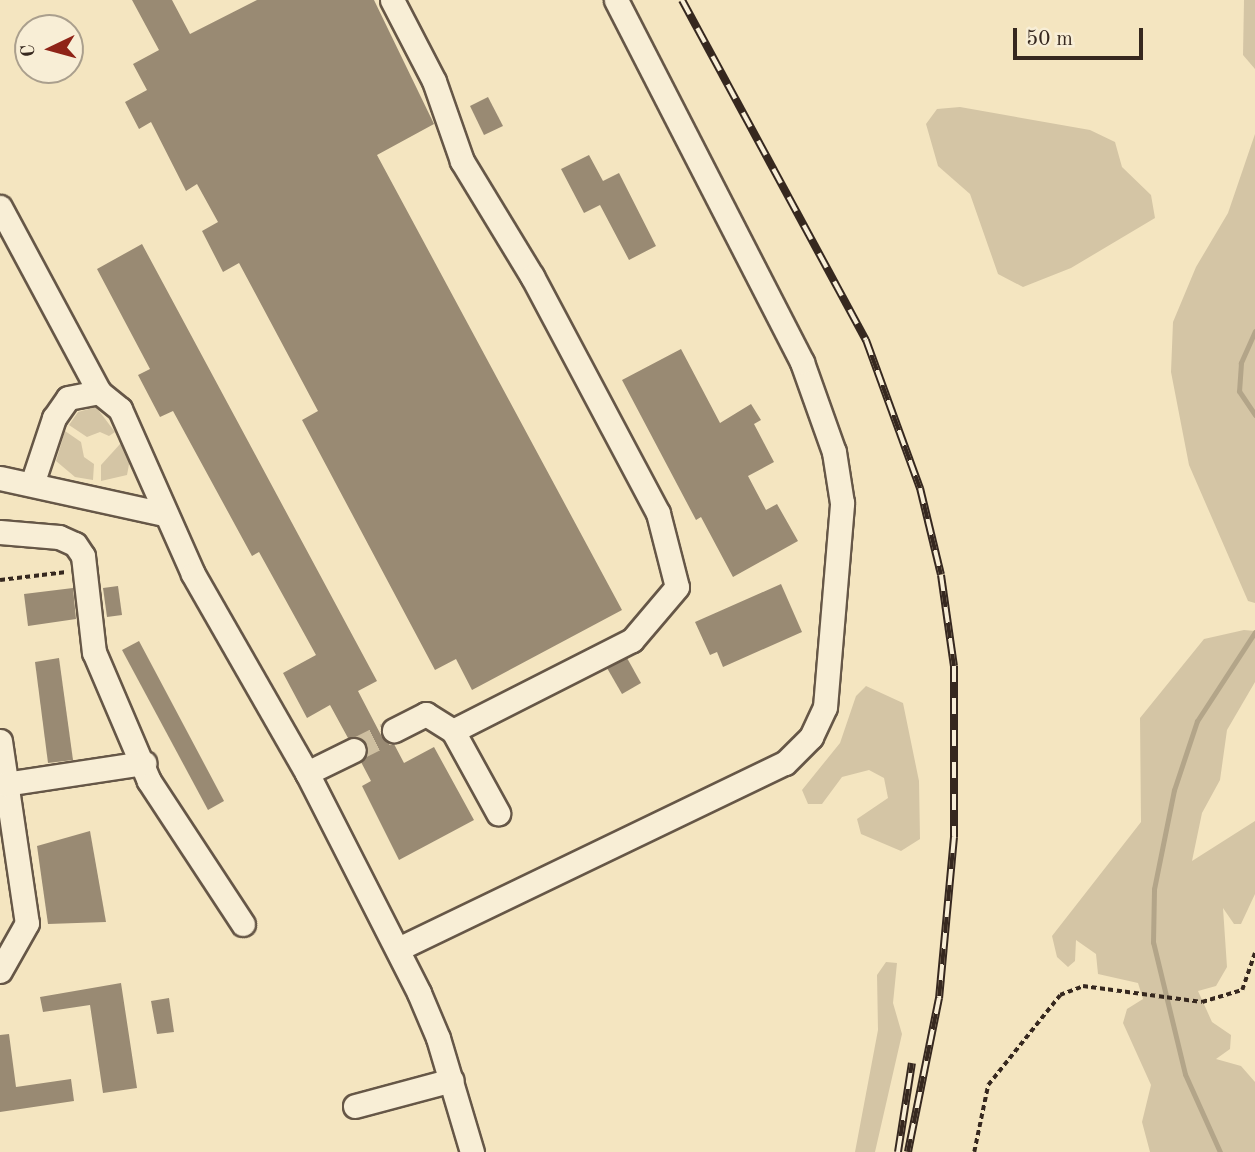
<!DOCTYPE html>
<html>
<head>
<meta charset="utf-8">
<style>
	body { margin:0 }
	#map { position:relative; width:1255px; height:1152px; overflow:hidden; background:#f4e5c0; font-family:"Old Standard TT",serif }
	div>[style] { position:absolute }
	.green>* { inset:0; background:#d4c5a5 }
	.stream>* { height:5px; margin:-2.5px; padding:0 2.5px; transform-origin:2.5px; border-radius:2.5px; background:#b3a589 }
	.building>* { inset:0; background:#998a73 }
	.minor-tunnel>* { height:23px; margin-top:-11.5px; transform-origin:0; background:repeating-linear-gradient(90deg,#cebfa0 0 23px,transparent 0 34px) }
	.path>* { height:3.5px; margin-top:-1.75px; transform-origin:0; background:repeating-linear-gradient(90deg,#36281f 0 5px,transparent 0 8.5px) }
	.roads { filter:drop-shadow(2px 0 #665747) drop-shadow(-2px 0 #665747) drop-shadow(0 2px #665747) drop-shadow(0 -2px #665747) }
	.minor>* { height:23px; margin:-11.5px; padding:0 11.5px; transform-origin:11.5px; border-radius:11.5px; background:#f8eed6 }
	.rail>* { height:8px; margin-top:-4px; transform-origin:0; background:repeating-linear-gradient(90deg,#f8eed6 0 16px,#36281f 0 32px); box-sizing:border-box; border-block:2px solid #36281f }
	span { translate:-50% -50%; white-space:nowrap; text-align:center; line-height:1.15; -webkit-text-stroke:5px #f8eed6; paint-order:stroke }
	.north { position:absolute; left:14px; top:14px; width:70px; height:70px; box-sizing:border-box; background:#f8eed6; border:2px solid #aa9f8d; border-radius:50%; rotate:265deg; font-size:19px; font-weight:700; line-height:28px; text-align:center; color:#36281f }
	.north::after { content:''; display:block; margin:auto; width:24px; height:32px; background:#8f2418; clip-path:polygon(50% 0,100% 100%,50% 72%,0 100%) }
	.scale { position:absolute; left:1013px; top:28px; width:130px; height:32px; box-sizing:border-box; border:4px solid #36281f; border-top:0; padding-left:9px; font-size:21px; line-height:24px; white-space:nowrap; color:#36281f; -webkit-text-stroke:5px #f8eed6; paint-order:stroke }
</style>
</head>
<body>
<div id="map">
	<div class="green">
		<i style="clip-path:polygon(1244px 0,1255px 0,1255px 69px,1243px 55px)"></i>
		<i style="clip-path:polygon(960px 107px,1090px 130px,1115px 142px,1122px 167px,1151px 195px,1155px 218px,1071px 268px,1023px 287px,998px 274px,970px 194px,938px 166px,926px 124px,937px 109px)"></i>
		<i style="clip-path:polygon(1255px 134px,1255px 603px,1248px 601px,1189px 465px,1171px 372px,1173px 322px,1196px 267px,1228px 213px)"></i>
		<i style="clip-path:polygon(96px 407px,115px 432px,109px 436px,100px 432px,87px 437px,69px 425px,78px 412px)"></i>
		<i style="clip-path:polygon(65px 431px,81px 442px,84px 457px,94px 464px,93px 480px,75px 477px,56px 461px)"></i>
		<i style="clip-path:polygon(121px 443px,130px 459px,127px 475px,101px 481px,101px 465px)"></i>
		<i style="clip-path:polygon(1244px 630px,1255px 631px,1255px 682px,1227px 730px,1220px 780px,1202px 813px,1192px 861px,1255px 821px,1255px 894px,1241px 924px,1234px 924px,1223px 908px,1227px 967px,1216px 986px,1198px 991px,1212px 1022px,1231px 1035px,1230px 1049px,1216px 1059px,1241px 1066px,1255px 1082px,1255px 1152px,1150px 1152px,1142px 1122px,1151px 1085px,1123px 1023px,1127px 1009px,1143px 999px,1138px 983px,1098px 974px,1096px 954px,1076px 940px,1075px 961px,1068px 967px,1057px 957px,1052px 936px,1141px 822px,1140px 718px,1204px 639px)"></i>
		<i style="clip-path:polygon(866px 686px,903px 703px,919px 781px,920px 839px,901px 851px,861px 834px,857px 819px,888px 798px,884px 778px,869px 770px,842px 777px,822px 804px,808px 804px,802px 790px,840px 743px,856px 696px)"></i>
		<i style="clip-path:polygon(886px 962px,897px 963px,893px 1003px,902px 1034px,875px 1152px,855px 1152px,878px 1030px,877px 975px)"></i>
	</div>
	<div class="stream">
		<i style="left:1255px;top:331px;width:35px;rotate:114deg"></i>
		<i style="left:1241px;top:363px;width:28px;rotate:94deg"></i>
		<i style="left:1239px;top:391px;width:29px;rotate:56deg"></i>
		<i style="left:1220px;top:1152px;width:85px;rotate:-114.2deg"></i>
		<i style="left:1185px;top:1074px;width:136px;rotate:-103.6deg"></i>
		<i style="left:1153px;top:942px;width:53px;rotate:-88.9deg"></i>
		<i style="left:1154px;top:889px;width:101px;rotate:-78.6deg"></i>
		<i style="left:1174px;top:790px;width:73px;rotate:-71.6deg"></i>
		<i style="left:1197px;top:721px;width:106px;rotate:-56.9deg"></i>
	</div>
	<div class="building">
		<i style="clip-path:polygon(132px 0,172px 0,190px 34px,257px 0,374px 0,434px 124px,377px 155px,622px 610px,472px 690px,456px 659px,435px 670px,302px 420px,318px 411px,239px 263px,223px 272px,202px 231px,218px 222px,197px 184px,186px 191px,151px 122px,139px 129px,125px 102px,147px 90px,133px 64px,159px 50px)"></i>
		<i style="clip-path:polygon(488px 97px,503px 126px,484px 135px,470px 106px)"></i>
		<i style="clip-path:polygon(589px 155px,603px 181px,619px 173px,656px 246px,629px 260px,600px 205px,584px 213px,561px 169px)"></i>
		<i style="clip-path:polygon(142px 244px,377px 681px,358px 691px,382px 737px,394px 744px,404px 763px,434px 747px,474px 820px,399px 860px,362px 786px,371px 781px,361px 762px,366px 743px,348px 738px,330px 705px,307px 718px,283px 673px,316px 655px,259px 552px,252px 556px,173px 411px,160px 417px,138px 375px,150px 369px,97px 269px)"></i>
		<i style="clip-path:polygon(681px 349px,720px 423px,751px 404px,761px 420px,754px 424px,774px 462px,748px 476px,766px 510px,777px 504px,798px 541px,733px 577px,701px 517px,696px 520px,622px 380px)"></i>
		<i style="clip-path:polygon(781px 584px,802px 632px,723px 667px,717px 652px,710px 655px,695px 622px)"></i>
		<i style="clip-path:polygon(118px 586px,122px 615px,107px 617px,103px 588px)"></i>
		<i style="clip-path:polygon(73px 588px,76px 619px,28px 626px,24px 594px)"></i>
		<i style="clip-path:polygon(139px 641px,224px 801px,208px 810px,122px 650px)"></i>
		<i style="clip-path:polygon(59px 658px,73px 760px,48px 763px,35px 662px)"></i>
		<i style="clip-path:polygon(627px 658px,641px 683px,622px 694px,607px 668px)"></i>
		<i style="clip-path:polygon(90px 831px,106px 922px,48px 924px,37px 846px)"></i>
		<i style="clip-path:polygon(121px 983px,137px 1088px,103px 1093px,90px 1005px,43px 1012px,40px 997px)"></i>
		<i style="clip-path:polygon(169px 998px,174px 1032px,157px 1034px,151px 1001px)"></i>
		<i style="clip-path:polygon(9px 1034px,16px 1087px,71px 1079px,74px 1101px,0 1112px,0 1035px)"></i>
	</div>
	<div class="minor-tunnel">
		<i style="left:354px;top:750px;width:45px;rotate:-26.6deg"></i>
	</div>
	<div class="path">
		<i style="left:0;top:580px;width:67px;rotate:-6.8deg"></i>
		<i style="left:974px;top:1152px;width:68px;rotate:-78.2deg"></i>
		<i style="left:988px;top:1085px;width:115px;rotate:-51.3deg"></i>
		<i style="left:1060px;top:995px;width:25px;rotate:-21deg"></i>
		<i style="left:1083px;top:986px;width:120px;rotate:7.7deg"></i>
		<i style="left:1202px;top:1002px;width:42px;rotate:-16.7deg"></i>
		<i style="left:1242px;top:990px;width:39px;rotate:-71deg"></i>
	</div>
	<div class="roads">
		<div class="minor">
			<i style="left:392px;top:0;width:91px;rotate:62.6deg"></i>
			<i style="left:434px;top:81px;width:85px;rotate:70.7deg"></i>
			<i style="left:462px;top:161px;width:135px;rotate:58.7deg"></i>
			<i style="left:532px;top:276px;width:268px;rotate:62deg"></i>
			<i style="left:658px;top:513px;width:76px;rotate:75.6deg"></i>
			<i style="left:677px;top:587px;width:70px;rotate:130.3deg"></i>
			<i style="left:632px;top:640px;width:201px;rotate:153.1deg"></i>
			<i style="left:453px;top:731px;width:32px;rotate:-148deg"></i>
			<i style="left:426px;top:714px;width:36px;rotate:153deg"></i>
			<i style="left:0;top:207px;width:210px;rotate:61.8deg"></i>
			<i style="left:0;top:478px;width:168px;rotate:12.4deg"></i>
			<i style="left:32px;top:484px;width:70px;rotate:-71.6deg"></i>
			<i style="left:54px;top:418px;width:24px;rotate:-55deg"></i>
			<i style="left:68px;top:398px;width:32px;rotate:-11deg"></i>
			<i style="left:99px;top:392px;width:27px;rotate:39deg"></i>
			<i style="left:120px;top:409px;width:180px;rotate:66.1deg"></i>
			<i style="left:193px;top:574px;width:229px;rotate:60.2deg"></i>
			<i style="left:307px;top:773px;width:247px;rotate:63deg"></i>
			<i style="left:419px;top:993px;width:49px;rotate:67.1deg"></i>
			<i style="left:438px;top:1038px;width:119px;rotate:73.4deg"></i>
			<i style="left:0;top:532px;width:59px;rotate:4.8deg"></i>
			<i style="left:59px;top:537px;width:17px;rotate:24deg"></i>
			<i style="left:75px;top:544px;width:14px;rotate:56deg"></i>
			<i style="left:83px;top:556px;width:97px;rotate:83.5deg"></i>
			<i style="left:94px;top:652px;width:140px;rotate:66.9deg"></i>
			<i style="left:149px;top:781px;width:171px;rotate:56.7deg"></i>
			<i style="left:453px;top:731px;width:94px;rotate:61.2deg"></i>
			<i style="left:0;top:741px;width:184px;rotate:81.6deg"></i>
			<i style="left:27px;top:923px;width:55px;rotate:119.4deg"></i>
			<i style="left:307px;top:773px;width:52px;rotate:-26.1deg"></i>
			<i style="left:5px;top:784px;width:141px;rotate:-8.6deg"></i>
			<i style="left:398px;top:949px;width:429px;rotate:-25.7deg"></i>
			<i style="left:785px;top:763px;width:37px;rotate:-45deg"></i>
			<i style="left:811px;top:737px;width:33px;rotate:-65deg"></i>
			<i style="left:825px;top:707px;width:205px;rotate:-85.2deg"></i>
			<i style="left:842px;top:503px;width:52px;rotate:-98.9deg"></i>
			<i style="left:834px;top:452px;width:96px;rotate:-109.6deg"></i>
			<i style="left:802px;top:362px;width:407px;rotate:-117.2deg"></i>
			<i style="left:355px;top:1106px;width:100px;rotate:-15deg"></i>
		</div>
	</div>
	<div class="rail">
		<i style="left:682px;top:0;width:387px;rotate:61.6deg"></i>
		<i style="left:866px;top:340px;width:158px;rotate:70deg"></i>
		<i style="left:920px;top:488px;width:89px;rotate:76.4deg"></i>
		<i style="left:941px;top:575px;width:92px;rotate:81.9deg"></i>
		<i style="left:954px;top:666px;width:171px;rotate:90deg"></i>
		<i style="left:954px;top:837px;width:162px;rotate:95.3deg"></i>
		<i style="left:939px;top:998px;width:157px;rotate:101.4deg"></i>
		<i style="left:898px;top:1152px;width:90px;rotate:-81.1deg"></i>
	</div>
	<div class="north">С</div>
	<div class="scale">50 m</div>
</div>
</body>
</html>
